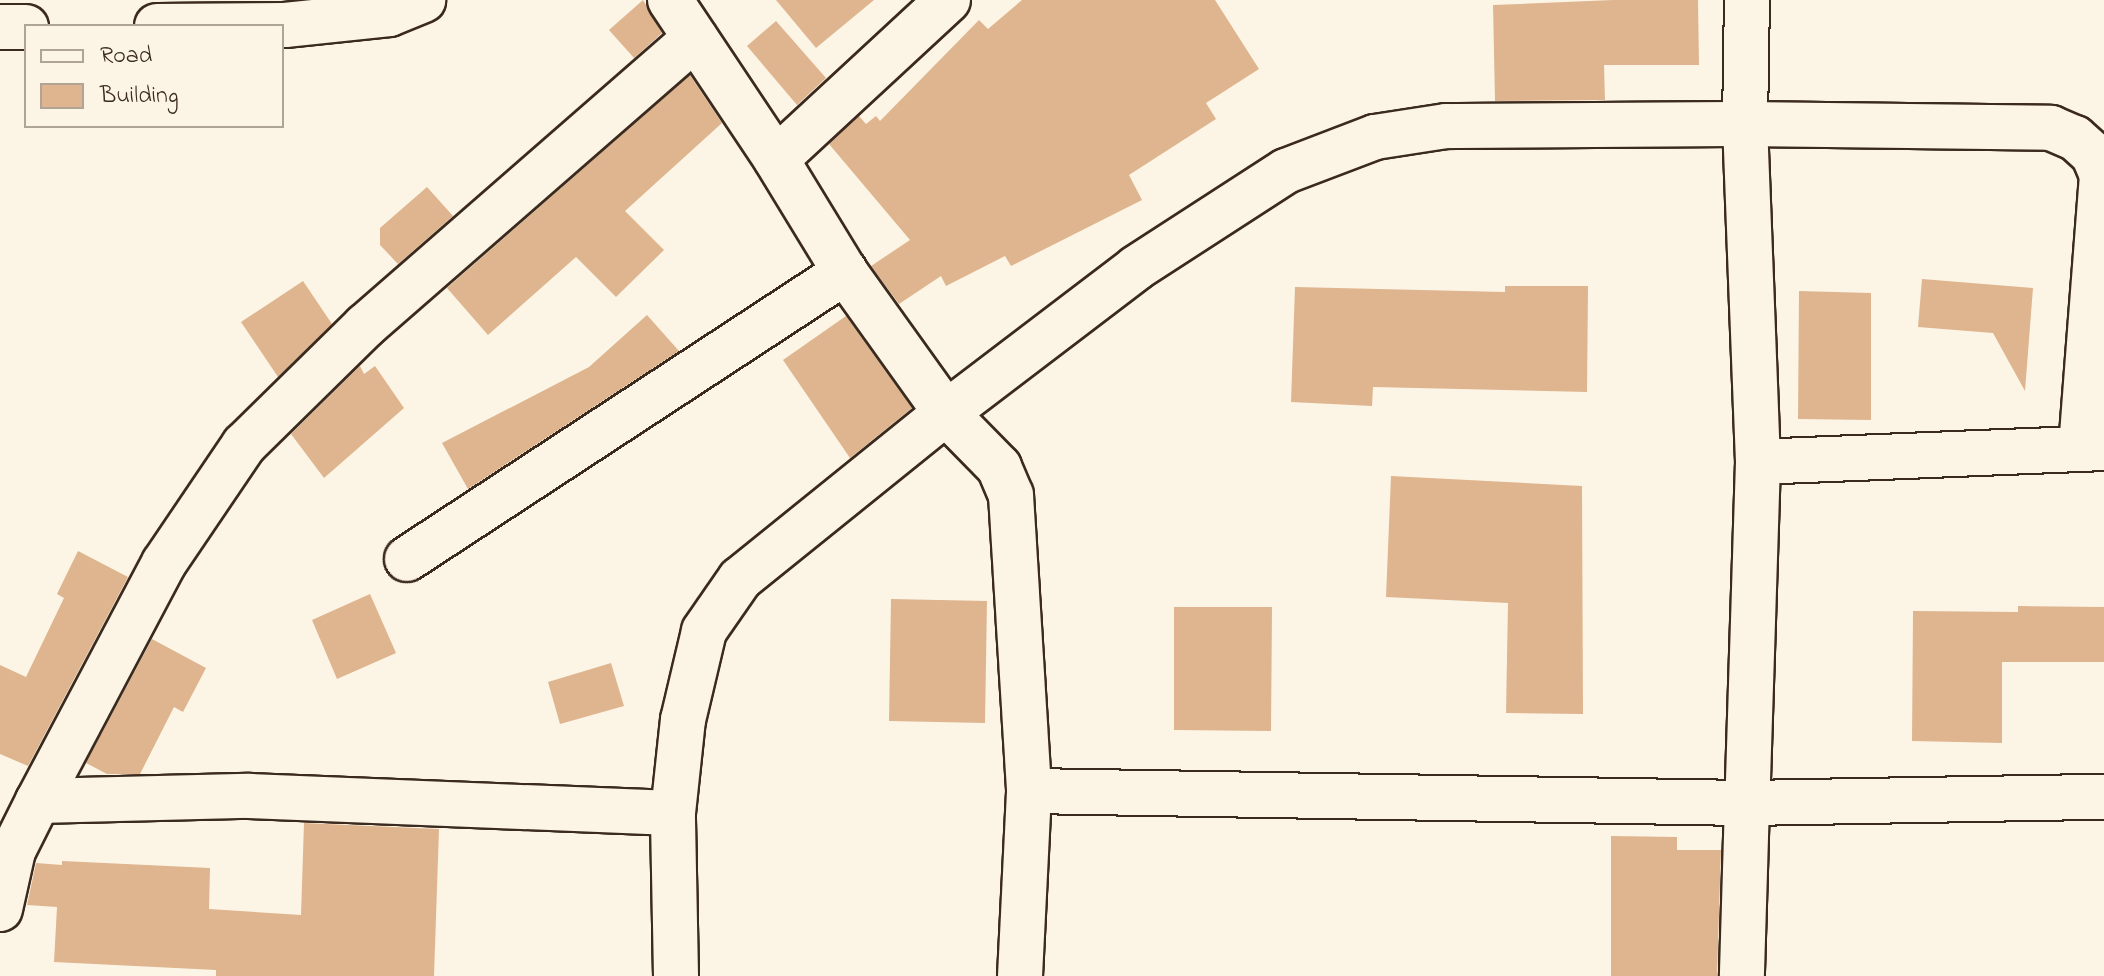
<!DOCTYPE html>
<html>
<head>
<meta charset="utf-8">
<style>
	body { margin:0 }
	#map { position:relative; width:2104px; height:976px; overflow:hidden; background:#fcf5e5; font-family:"Indie Flower",sans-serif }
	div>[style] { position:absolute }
	.building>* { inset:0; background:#deb58f }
	.roads { filter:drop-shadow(2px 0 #3b2a1e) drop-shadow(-2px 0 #3b2a1e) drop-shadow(0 2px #3b2a1e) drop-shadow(0 -2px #3b2a1e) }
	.street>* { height:44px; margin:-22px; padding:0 22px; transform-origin:22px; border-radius:22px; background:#fcf5e5 }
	span { translate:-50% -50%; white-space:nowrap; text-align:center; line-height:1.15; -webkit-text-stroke:7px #fcf5e5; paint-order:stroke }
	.legend { position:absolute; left:24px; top:24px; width:260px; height:104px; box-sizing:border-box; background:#fcf5e5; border:2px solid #afa495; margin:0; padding:10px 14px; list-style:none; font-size:24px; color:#3b2a1e }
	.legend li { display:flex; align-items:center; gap:16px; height:40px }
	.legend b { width:40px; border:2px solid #afa495 }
</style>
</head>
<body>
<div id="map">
	<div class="building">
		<i style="clip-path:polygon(643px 0,662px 33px,634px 58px,609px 30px)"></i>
		<i style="clip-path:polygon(776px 0,874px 0,816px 48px)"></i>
		<i style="clip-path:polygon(1022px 0,1215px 0,1259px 69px,1206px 103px,1216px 119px,1129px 175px,1142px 200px,1011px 266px,1005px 256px,946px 286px,941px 276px,899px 304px,871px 266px,910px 240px,829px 144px,859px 116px,866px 124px,876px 116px,880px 121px,979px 20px,988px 29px)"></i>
		<i style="clip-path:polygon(1613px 0,1698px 0,1699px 65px,1604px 65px,1605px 100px,1495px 101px,1493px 5px)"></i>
		<i style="clip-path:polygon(776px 21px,826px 78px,797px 105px,747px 46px)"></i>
		<i style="clip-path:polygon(690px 75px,722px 123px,625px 211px,664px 250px,616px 297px,576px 257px,488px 335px,447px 288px)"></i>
		<i style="clip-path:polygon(427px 187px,453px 216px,398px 264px,380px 245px,380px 228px)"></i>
		<i style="clip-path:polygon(1922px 279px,2033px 288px,2025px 391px,1993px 333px,1918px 327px)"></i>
		<i style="clip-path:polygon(303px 281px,332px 324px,278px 377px,241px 322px)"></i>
		<i style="clip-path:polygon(1505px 286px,1588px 286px,1587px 392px,1373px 387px,1372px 406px,1291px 402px,1295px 287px,1505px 292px)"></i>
		<i style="clip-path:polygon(1799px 291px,1871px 293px,1871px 420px,1798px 419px)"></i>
		<i style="clip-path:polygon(647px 315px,679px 351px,468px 489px,442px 443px,589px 367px)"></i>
		<i style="clip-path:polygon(846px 316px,912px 408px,850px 458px,783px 360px)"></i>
		<i style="clip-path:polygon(360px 366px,364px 374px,375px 366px,404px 408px,324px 478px,291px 434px)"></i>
		<i style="clip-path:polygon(1391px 476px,1582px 486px,1583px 714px,1506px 713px,1508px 603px,1386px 597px)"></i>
		<i style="clip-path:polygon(78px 551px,128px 577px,28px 766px,0 754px,0 665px,26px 677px,64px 598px,57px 594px)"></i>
		<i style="clip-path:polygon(370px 594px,396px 653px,337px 679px,312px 620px)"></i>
		<i style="clip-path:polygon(891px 599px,987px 601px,985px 723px,889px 721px)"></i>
		<i style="clip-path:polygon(2018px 606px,2104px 607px,2104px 662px,2002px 662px,2002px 743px,1912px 741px,1913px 611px,2018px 612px)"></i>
		<i style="clip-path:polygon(1174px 607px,1272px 607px,1271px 731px,1174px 730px)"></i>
		<i style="clip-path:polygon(152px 639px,206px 668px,183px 712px,174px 707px,140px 774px,107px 774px,86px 763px)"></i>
		<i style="clip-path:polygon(611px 663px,624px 706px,560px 724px,548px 682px)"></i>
		<i style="clip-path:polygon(304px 823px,439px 829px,434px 976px,216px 976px,216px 970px,54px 962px,57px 907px,27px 905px,36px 863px,62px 865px,62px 861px,210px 868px,209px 909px,301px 915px)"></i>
		<i style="clip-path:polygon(1611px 836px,1677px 837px,1677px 850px,1721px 850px,1717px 976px,1611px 976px)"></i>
	</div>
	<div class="roads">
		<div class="street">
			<i style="left:670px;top:0;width:191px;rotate:56.3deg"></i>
			<i style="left:948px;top:0;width:234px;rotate:137.2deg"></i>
			<i style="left:776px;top:159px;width:132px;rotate:58.6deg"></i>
			<i style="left:845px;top:272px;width:173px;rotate:54.4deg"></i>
			<i style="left:946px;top:413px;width:239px;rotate:-37.3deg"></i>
			<i style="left:1136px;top:268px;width:179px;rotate:-32.9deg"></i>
			<i style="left:1286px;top:171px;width:95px;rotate:-20.9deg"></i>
			<i style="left:1375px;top:137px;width:72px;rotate:-8.8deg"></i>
			<i style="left:1446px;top:126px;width:299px;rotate:-0.4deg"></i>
			<i style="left:1745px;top:124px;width:124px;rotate:-89.1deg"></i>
			<i style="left:157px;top:26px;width:128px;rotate:-0.4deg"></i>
			<i style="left:285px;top:25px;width:105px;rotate:-6deg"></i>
			<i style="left:389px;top:14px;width:37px;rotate:-22deg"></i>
			<i style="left:0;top:27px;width:26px"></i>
			<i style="left:2104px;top:448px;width:346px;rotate:177.7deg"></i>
			<i style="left:1758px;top:462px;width:341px;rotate:91.8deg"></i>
			<i style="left:1747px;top:803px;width:357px;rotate:-1deg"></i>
			<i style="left:1758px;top:462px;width:338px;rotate:-92.2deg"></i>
			<i style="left:1745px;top:124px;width:306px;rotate:0.7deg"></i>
			<i style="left:2051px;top:128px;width:26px;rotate:23deg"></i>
			<i style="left:2075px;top:138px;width:24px;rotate:42deg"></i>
			<i style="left:2093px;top:154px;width:23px;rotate:67deg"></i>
			<i style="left:2102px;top:175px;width:274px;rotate:94.4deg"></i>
			<i style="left:407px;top:559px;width:524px;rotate:-33.23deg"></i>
			<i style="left:38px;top:801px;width:211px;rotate:-1.4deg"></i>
			<i style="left:249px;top:796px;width:424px;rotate:2.3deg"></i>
			<i style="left:0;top:909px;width:59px;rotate:-77.4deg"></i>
			<i style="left:13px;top:851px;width:56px;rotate:-63.4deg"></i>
			<i style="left:38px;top:801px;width:269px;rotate:-62.1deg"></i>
			<i style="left:164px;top:563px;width:143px;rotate:-55.9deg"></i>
			<i style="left:244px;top:445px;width:170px;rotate:-44.5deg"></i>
			<i style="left:365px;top:326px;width:438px;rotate:-41.1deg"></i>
			<i style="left:676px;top:976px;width:163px;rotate:-91.1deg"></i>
			<i style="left:673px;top:813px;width:94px;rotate:-83.9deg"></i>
			<i style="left:683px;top:720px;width:91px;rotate:-76.7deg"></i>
			<i style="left:704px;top:631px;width:63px;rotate:-55.3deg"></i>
			<i style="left:740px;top:579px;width:265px;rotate:-38.9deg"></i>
			<i style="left:946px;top:413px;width:76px;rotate:45.5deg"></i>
			<i style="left:999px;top:467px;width:30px;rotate:67deg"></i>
			<i style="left:1011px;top:495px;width:297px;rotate:86.5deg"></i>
			<i style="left:1029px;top:791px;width:718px;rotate:0.96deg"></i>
			<i style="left:1747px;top:803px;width:173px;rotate:91.7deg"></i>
			<i style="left:1020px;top:976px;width:185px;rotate:-87.2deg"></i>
		</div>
	</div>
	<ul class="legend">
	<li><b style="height:10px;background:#fcf5e5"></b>Road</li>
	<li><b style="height:22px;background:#deb58f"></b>Building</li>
	</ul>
</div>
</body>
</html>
